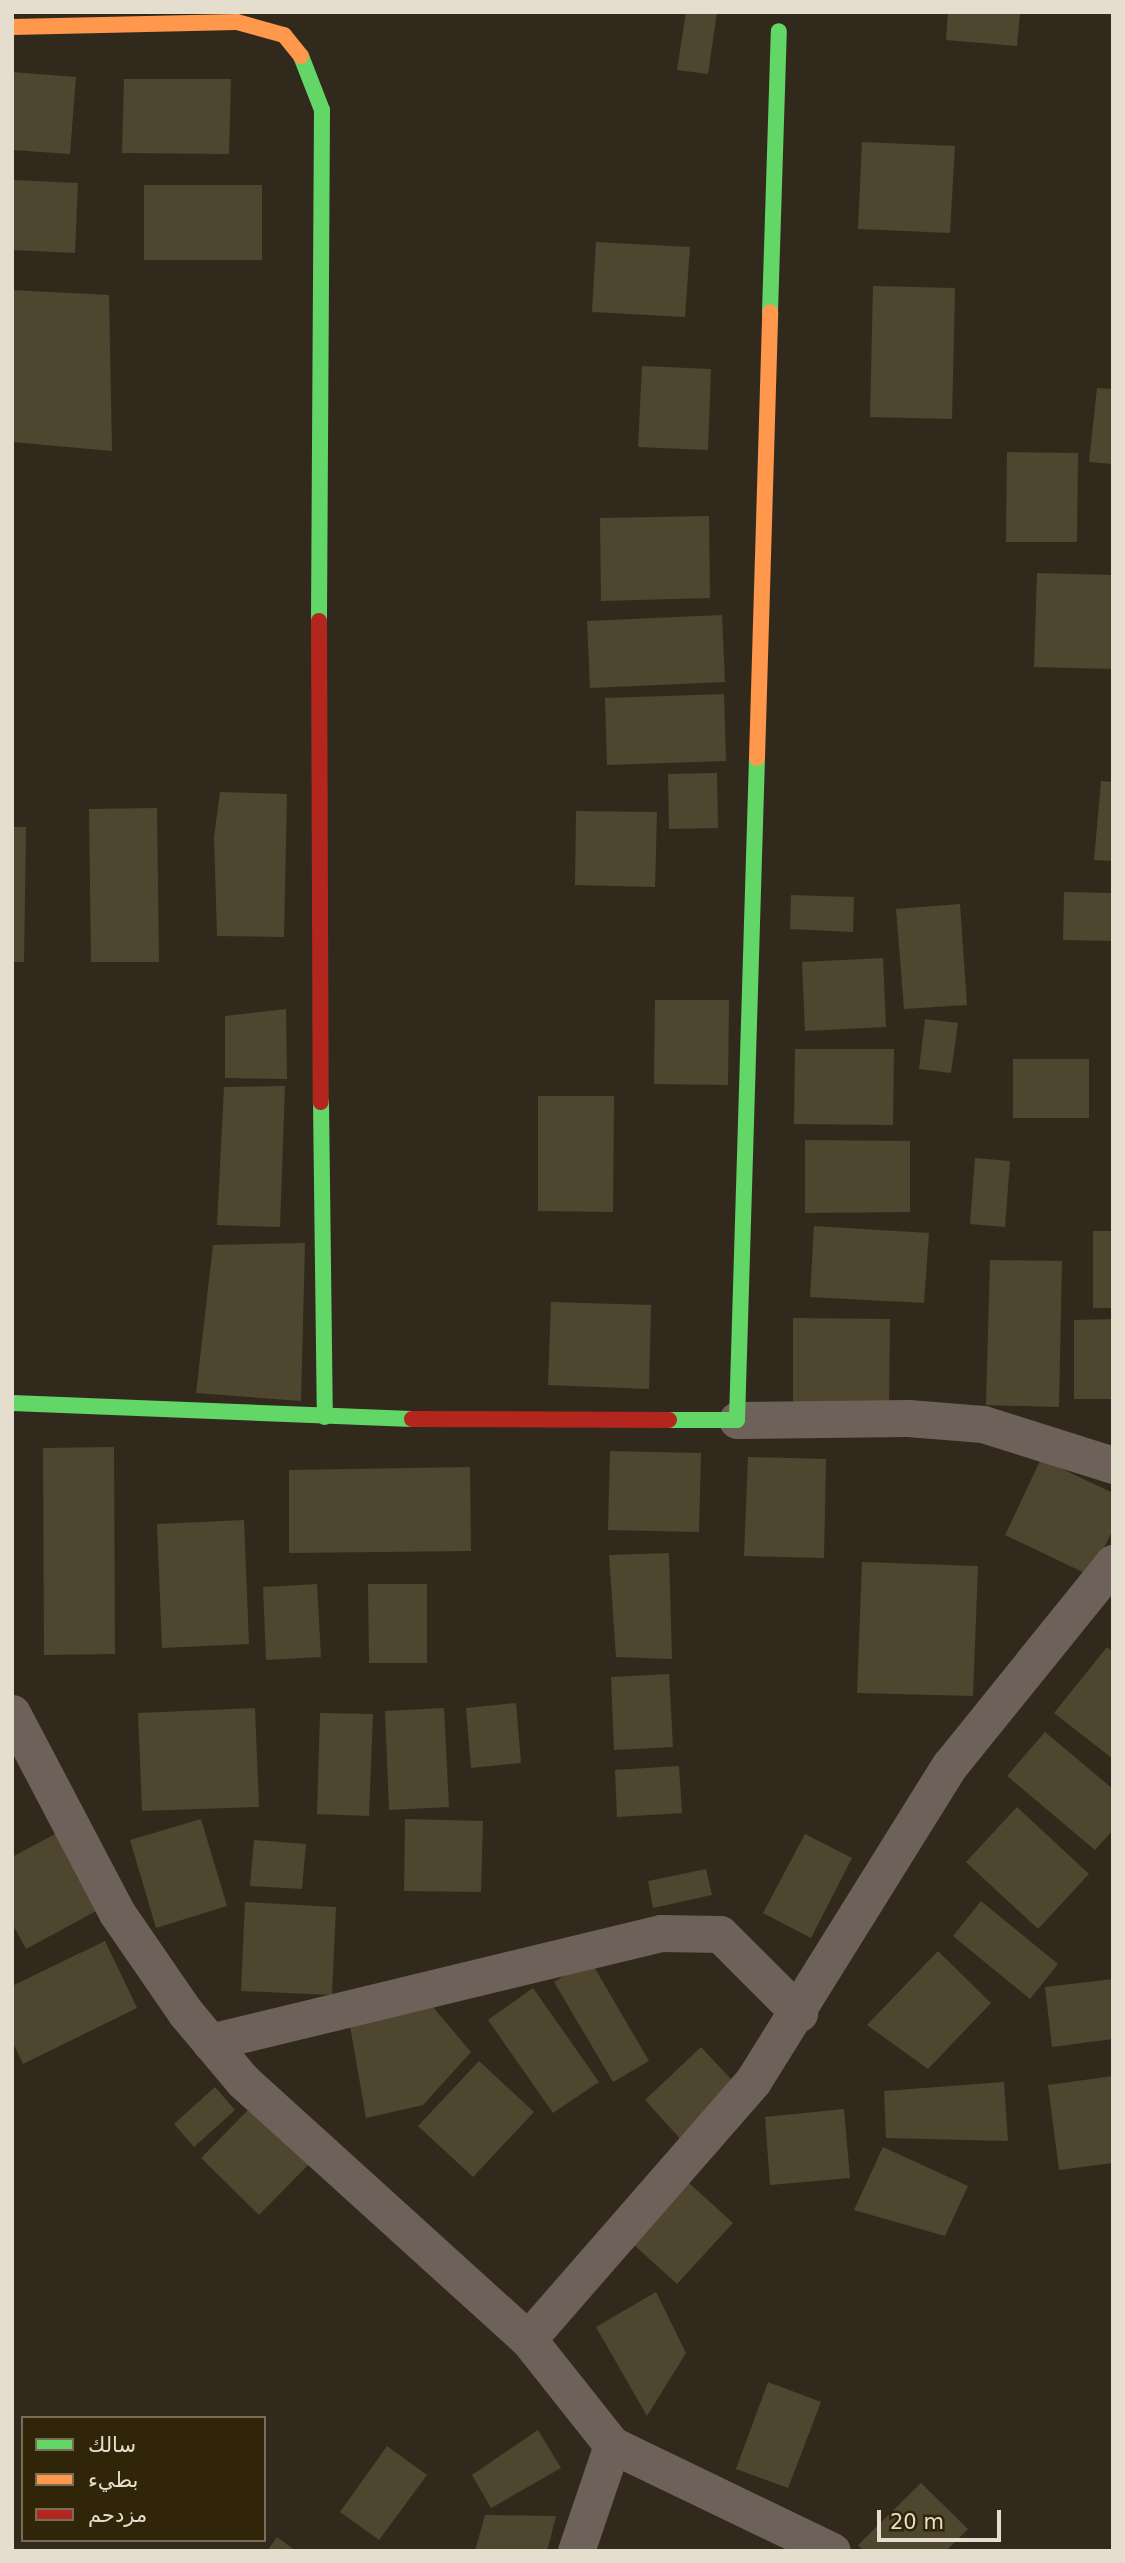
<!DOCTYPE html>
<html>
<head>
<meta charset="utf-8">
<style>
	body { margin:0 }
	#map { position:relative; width:1125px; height:2563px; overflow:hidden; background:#312a1c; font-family:"DejaVu Sans","Noto Naskh Arabic",sans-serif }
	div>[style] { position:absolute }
	.building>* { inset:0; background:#4f462f }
	.street>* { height:37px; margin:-18.5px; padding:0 18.5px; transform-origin:18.5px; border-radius:18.5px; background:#6d6159 }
	.fast>* { height:16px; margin:-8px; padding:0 8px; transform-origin:8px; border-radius:8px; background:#63d668 }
	.slow>* { height:16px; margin:-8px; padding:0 8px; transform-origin:8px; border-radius:8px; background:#ff974d }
	.jam>* { height:16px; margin:-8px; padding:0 8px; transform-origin:8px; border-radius:8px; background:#b3261e }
	span { translate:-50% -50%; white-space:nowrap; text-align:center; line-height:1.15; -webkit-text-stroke:7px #302409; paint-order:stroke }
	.frame { position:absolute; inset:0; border:14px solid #e5ddce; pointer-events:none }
	.legend { position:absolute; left:21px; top:2416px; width:245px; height:126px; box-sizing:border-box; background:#302409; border:2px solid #786e58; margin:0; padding:9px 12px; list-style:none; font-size:21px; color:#e5ddce }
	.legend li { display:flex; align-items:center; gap:14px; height:35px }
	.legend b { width:35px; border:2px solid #786e58 }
	.scale { position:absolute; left:877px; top:2510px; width:124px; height:32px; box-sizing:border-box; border:4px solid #e5ddce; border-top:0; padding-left:9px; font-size:21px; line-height:24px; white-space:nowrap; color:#e5ddce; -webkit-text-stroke:5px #302409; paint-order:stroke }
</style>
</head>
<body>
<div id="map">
	<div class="building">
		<i style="clip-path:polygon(686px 12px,717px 12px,708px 74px,677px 70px)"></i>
		<i style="clip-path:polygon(948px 12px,1020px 12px,1017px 46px,946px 40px)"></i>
		<i style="clip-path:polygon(12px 72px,76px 77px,70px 154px,12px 150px)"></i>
		<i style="clip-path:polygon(124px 79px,231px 79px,229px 154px,122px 153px)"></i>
		<i style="clip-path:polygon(862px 142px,955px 146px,950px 233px,858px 229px)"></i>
		<i style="clip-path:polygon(12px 180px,78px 183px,75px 253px,12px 250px)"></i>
		<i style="clip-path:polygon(144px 185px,262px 185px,262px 260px,144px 260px)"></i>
		<i style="clip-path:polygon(596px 242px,690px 247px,685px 317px,592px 312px)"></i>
		<i style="clip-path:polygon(873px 286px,955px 288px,952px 419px,870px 417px)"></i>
		<i style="clip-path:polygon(12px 290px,109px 295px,112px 451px,12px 442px)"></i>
		<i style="clip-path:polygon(642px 366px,711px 369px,708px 450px,638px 447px)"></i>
		<i style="clip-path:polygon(1097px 388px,1113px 389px,1113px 464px,1089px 462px)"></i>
		<i style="clip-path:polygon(1007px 452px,1078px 453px,1077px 542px,1006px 542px)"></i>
		<i style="clip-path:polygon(709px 516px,710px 598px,601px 601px,600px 518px)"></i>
		<i style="clip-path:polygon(1037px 573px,1113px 575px,1113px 669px,1034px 667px)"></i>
		<i style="clip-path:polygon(722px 615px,725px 682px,590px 688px,587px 621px)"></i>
		<i style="clip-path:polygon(724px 694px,726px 761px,607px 765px,605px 698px)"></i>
		<i style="clip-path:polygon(717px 773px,718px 828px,669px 829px,668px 774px)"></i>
		<i style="clip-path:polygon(1101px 781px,1113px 782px,1113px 861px,1094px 860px)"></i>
		<i style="clip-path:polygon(220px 792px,287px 794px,284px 937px,217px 936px,214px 837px)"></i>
		<i style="clip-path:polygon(157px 808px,159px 962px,91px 962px,89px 809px)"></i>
		<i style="clip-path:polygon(576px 811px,657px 812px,655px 887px,575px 885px)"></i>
		<i style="clip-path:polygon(12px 827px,26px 827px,24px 962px,12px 962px)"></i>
		<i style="clip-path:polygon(1064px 892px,1113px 893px,1113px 941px,1063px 940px)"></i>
		<i style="clip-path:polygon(791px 895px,854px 897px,853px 932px,790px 929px)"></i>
		<i style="clip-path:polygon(960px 904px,967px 1005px,904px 1009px,896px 909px)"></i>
		<i style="clip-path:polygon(883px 958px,886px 1027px,805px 1031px,802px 962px)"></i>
		<i style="clip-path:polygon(655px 1000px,729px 1000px,728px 1085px,654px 1084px)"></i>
		<i style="clip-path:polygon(286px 1009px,287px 1079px,225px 1078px,225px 1016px)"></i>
		<i style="clip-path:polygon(925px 1019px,958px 1023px,951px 1073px,919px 1069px)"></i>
		<i style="clip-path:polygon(795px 1049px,894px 1049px,893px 1125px,794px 1124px)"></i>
		<i style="clip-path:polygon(1013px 1059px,1089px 1059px,1089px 1118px,1013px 1118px)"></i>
		<i style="clip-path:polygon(285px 1086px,280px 1227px,217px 1225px,224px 1087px)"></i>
		<i style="clip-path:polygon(538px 1096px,614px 1096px,613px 1212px,538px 1211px)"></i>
		<i style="clip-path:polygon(805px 1140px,910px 1141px,910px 1212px,805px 1213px)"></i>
		<i style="clip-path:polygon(975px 1158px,1010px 1161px,1005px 1227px,970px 1224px)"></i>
		<i style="clip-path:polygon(814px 1226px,929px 1233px,924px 1303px,810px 1297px)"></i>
		<i style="clip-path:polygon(1093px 1231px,1113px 1231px,1113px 1308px,1093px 1308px)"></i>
		<i style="clip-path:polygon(305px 1243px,301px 1401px,196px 1393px,213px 1245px)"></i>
		<i style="clip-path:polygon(990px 1260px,1062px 1261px,1059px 1407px,986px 1405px)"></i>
		<i style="clip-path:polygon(551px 1302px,651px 1305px,649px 1389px,548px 1385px)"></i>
		<i style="clip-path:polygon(793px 1318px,890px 1319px,889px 1404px,793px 1403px)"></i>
		<i style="clip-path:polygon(1113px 1319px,1113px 1399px,1074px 1399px,1074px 1320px)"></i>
		<i style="clip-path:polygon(114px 1447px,115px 1654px,44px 1655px,43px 1448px)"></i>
		<i style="clip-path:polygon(610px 1451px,701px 1453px,699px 1532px,608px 1530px)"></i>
		<i style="clip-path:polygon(748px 1457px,826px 1459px,824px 1558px,744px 1556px)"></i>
		<i style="clip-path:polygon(1041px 1459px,1113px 1493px,1113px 1529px,1091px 1576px,1005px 1535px)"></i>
		<i style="clip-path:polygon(470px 1467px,471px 1551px,289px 1553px,289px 1470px)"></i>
		<i style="clip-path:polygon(244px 1520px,249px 1644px,162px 1648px,157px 1524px)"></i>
		<i style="clip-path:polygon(669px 1553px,672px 1659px,616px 1657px,609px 1555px)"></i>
		<i style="clip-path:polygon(862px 1562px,978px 1566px,973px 1696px,857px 1693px)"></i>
		<i style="clip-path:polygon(317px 1584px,321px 1657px,266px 1660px,263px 1587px)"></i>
		<i style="clip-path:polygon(368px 1584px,427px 1584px,427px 1663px,369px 1663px)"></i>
		<i style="clip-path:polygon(1107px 1647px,1113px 1652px,1113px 1759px,1054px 1713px)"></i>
		<i style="clip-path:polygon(669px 1674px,673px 1747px,614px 1750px,611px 1677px)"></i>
		<i style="clip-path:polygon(516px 1703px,521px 1763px,471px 1768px,466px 1708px)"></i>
		<i style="clip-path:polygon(255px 1708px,259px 1807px,142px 1811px,138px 1713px)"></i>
		<i style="clip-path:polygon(444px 1708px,449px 1807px,389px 1810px,385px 1711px)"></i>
		<i style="clip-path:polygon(320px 1713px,373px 1714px,369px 1816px,317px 1814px)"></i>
		<i style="clip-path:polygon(1045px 1732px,1113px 1789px,1113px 1830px,1095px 1850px,1007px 1776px)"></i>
		<i style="clip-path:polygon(679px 1766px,682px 1813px,617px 1817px,615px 1770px)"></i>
		<i style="clip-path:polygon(1017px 1807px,1089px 1874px,1038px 1929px,966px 1862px)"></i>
		<i style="clip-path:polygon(201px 1819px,227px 1906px,156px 1928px,130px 1840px)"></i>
		<i style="clip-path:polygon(405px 1819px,483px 1821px,481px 1892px,404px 1891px)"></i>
		<i style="clip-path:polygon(57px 1833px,98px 1910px,26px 1949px,12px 1923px,12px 1857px)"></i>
		<i style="clip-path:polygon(805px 1834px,852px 1858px,811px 1938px,763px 1913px)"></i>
		<i style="clip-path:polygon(254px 1840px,306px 1844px,302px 1889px,250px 1886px)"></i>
		<i style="clip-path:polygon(706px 1869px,712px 1895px,653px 1908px,648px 1881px)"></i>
		<i style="clip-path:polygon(981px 1901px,1058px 1964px,1030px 1999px,953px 1936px)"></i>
		<i style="clip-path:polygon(245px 1902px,336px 1907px,332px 1995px,241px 1991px)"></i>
		<i style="clip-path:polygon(105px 1941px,137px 2008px,23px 2064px,12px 2041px,12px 1986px)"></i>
		<i style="clip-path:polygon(938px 1951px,991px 2003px,928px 2069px,867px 2025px)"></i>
		<i style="clip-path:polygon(590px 1960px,649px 2061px,613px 2082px,554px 1982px)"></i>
		<i style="clip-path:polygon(1113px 1979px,1113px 2039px,1052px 2047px,1045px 1987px)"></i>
		<i style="clip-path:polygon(533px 1988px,599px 2082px,553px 2113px,488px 2020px)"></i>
		<i style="clip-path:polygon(432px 2006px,471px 2052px,423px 2105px,366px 2118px,349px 2020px)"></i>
		<i style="clip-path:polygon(701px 2047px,742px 2091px,685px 2144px,645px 2100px)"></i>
		<i style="clip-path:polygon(479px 2061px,534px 2112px,473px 2177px,418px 2126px)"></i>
		<i style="clip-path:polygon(1113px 2076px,1113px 2163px,1059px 2170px,1048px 2085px)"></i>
		<i style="clip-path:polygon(1004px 2082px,1008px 2141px,886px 2138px,884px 2091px)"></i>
		<i style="clip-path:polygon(215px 2087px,235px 2110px,194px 2147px,174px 2124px)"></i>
		<i style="clip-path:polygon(251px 2107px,309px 2164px,259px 2215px,201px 2158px)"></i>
		<i style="clip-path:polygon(844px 2109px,850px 2178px,770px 2185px,765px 2117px)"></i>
		<i style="clip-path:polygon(883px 2147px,968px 2186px,945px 2236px,854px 2210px)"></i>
		<i style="clip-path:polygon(689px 2183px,733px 2223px,677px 2284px,633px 2244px)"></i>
		<i style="clip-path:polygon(656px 2292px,686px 2353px,647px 2416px,596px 2327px)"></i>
		<i style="clip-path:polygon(768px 2382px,821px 2402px,788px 2488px,736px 2469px)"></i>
		<i style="clip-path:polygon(538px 2430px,561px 2468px,491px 2508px,472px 2475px)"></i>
		<i style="clip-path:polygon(387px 2446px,427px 2475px,379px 2540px,340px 2512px)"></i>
		<i style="clip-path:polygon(921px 2483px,968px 2529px,946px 2551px,864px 2551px,858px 2545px)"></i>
		<i style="clip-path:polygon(485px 2515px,556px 2516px,547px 2551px,475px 2551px)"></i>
		<i style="clip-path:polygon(277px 2537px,296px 2551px,267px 2551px)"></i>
	</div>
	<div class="street">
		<i style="left:737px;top:1420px;width:171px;rotate:-0.7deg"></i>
		<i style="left:908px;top:1418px;width:75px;rotate:4.6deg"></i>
		<i style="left:983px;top:1424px;width:136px;rotate:17.5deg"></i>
		<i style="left:12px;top:1713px;width:226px;rotate:62.3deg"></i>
		<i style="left:117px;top:1913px;width:120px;rotate:55.5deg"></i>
		<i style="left:185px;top:2012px;width:90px;rotate:50deg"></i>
		<i style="left:243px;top:2081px;width:384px;rotate:42.2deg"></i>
		<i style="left:210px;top:2042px;width:464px;rotate:-13.6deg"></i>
		<i style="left:661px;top:1933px;width:59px;rotate:1deg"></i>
		<i style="left:720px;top:1934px;width:112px;rotate:45deg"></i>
		<i style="left:612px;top:2445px;width:244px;rotate:25.7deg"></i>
		<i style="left:576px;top:2551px;width:112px;rotate:-71.2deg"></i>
		<i style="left:612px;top:2445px;width:135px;rotate:-128.4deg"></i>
		<i style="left:528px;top:2339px;width:342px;rotate:-48.9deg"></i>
		<i style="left:753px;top:2081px;width:372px;rotate:-58.1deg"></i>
		<i style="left:950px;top:1765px;width:260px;rotate:-51.1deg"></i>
	</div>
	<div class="fast">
		<i style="left:301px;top:56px;width:58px;rotate:68.7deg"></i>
		<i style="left:322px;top:110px;width:511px;rotate:90.34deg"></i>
		<i style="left:770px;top:312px;width:281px;rotate:-88.2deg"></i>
		<i style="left:321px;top:1102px;width:315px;rotate:89.3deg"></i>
		<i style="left:12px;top:1403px;width:400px;rotate:2.3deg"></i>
		<i style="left:669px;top:1420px;width:68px"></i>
		<i style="left:737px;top:1420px;width:662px;rotate:-88.27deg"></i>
	</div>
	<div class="slow">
		<i style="left:12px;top:27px;width:225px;rotate:-1.3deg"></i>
		<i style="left:237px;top:22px;width:49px;rotate:15.5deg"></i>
		<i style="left:284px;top:35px;width:27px;rotate:51deg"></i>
		<i style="left:757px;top:758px;width:446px;rotate:-88.3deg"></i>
	</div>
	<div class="jam">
		<i style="left:319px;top:621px;width:481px;rotate:89.8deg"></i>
		<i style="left:412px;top:1419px;width:257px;rotate:0.2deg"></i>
	</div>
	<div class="frame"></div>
	<ul class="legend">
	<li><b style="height:9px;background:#63d668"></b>سالك</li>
	<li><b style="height:9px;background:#ff974d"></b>بطيء</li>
	<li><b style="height:9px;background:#b3261e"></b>مزدحم</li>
	</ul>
	<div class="scale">20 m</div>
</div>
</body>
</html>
